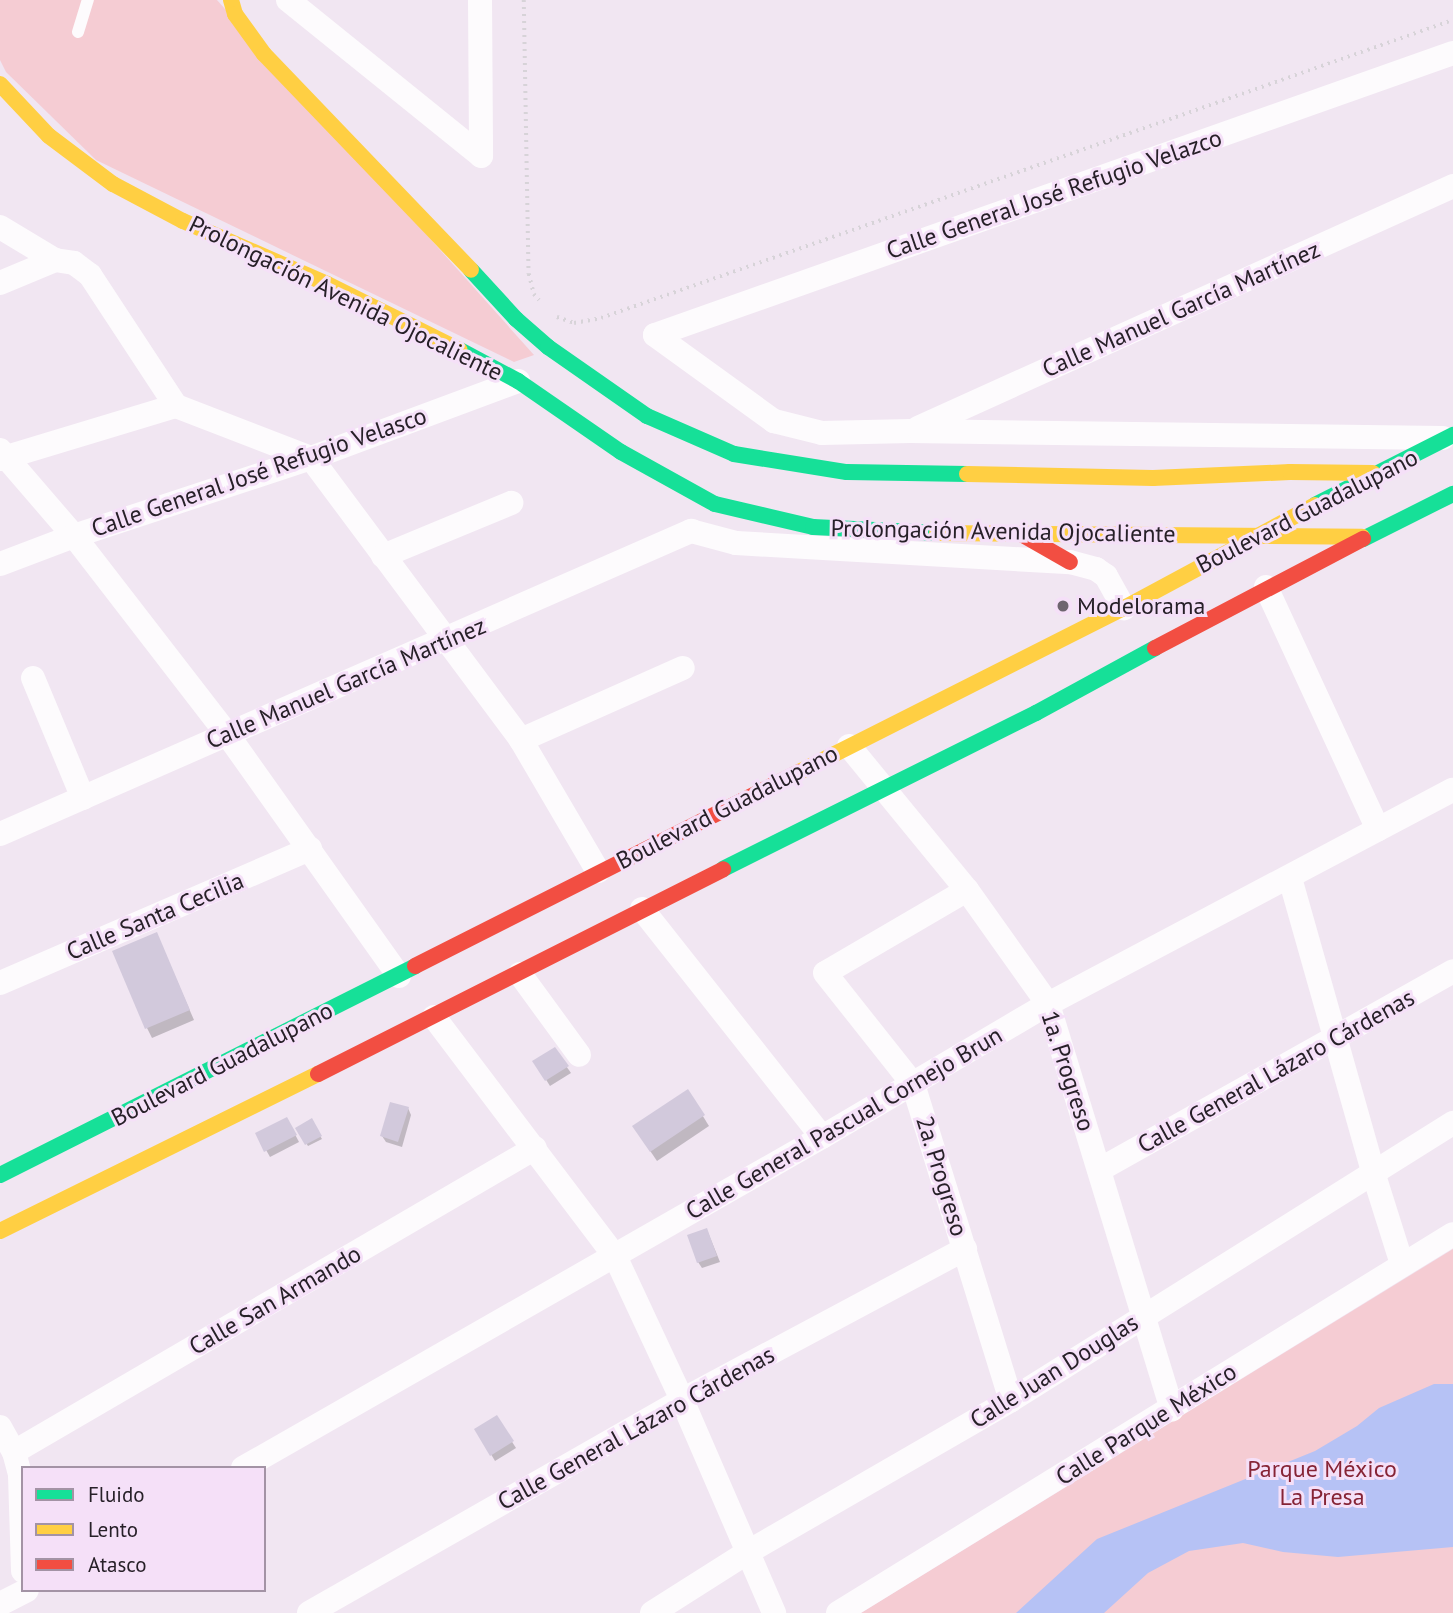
<!DOCTYPE html>
<html>
<head>
<meta charset="utf-8">
<style>
	body { margin:0 }
	#map { position:relative; width:1453px; height:1613px; overflow:hidden; background:#f1e6f2; font-family:"PT Sans",sans-serif }
	div>[style] { position:absolute }
	.green>* { inset:0; background:#f5ccd3 }
	.water>* { inset:0; background:#b6c2f5 }
	.shadow>* { inset:0; background:#0003 }
	.building>* { inset:0; background:#d2c9dc }
	.path>* { height:3.5px; margin-top:-1.75px; transform-origin:0; background:repeating-linear-gradient(90deg,#d7d3d8 0 2px,transparent 0 7px) }
	.lane>* { height:12px; margin:-6px; padding:0 6px; transform-origin:6px; border-radius:6px; background:#fdfbfd }
	.street>* { height:24px; margin:-12px; padding:0 12px; transform-origin:12px; border-radius:12px; background:#fdfbfd }
	.fast>* { height:16px; margin:-8px; padding:0 8px; transform-origin:8px; border-radius:8px; background:#16e098 }
	.slow>* { height:16px; margin:-8px; padding:0 8px; transform-origin:8px; border-radius:8px; background:#ffcf43 }
	.jam>* { height:16px; margin:-8px; padding:0 8px; transform-origin:8px; border-radius:8px; background:#f24e42 }
	.dots>* { width:19px; height:19px; translate:-50% -50%; box-sizing:border-box; border:4px solid #f5e0f8; border-radius:50% }
	span { translate:-50% -50%; white-space:nowrap; text-align:center; line-height:1.15; -webkit-text-stroke:6px #f5e0f8; paint-order:stroke }
	.street-label { font-size:24px; color:#272028 }
	.poi-label { font-size:24px; color:#272028 }
	.left { translate:0 -50%; text-align:left }
	.park-label { font-size:24px; color:#862436 }
	.legend { position:absolute; left:21px; top:1466px; width:245px; height:126px; box-sizing:border-box; background:#f5e0f8; border:2px solid #a393a5; margin:0; padding:9px 12px; list-style:none; font-size:21px; color:#272028 }
	.legend li { display:flex; align-items:center; gap:14px; height:35px }
	.legend b { width:35px; border:2px solid #a393a5 }
</style>
</head>
<body>
<div id="map">
	<div class="green">
		<i style="clip-path:polygon(0 0,217px 0,534px 355px,514px 362px,96px 160px,6px 72px,0 60px)"></i>
		<i style="clip-path:polygon(1453px 1249px,1453px 1613px,861px 1613px)"></i>
	</div>
	<div class="water">
		<i style="clip-path:polygon(1434px 1384px,1453px 1384px,1453px 1547px,1338px 1557px,1283px 1552px,1243px 1543px,1189px 1551px,1148px 1573px,1104px 1613px,1016px 1613px,1097px 1539px,1315px 1451px,1357px 1426px,1379px 1408px)"></i>
	</div>
	<div class="shadow">
		<i style="clip-path:polygon(161px 944px,194px 1020px,152px 1038px,147px 1028px)"></i>
		<i style="clip-path:polygon(555px 1050px,571px 1073px,550px 1086px,535px 1062px)"></i>
		<i style="clip-path:polygon(688px 1092px,709px 1126px,657px 1161px,640px 1136px)"></i>
		<i style="clip-path:polygon(408px 1108px,411px 1115px,402px 1147px,386px 1142px,382px 1136px)"></i>
		<i style="clip-path:polygon(287px 1119px,299px 1142px,270px 1157px,257px 1134px)"></i>
		<i style="clip-path:polygon(311px 1121px,322px 1139px,308px 1146px,297px 1128px)"></i>
		<i style="clip-path:polygon(707px 1230px,720px 1262px,702px 1268px,698px 1262px)"></i>
		<i style="clip-path:polygon(496px 1417px,516px 1448px,495px 1461px,476px 1429px)"></i>
	</div>
	<div class="building">
		<i style="clip-path:polygon(157px 932px,190px 1010px,145px 1029px,112px 951px)"></i>
		<i style="clip-path:polygon(555px 1047px,569px 1066px,545px 1081px,532px 1061px)"></i>
		<i style="clip-path:polygon(688px 1089px,705px 1115px,650px 1152px,632px 1126px)"></i>
		<i style="clip-path:polygon(390px 1102px,409px 1107px,398px 1142px,380px 1136px)"></i>
		<i style="clip-path:polygon(287px 1117px,297px 1135px,264px 1152px,255px 1133px)"></i>
		<i style="clip-path:polygon(312px 1118px,322px 1136px,305px 1145px,295px 1128px)"></i>
		<i style="clip-path:polygon(707px 1228px,717px 1256px,697px 1263px,687px 1235px)"></i>
		<i style="clip-path:polygon(497px 1415px,514px 1441px,490px 1456px,474px 1429px)"></i>
	</div>
	<div class="path">
		<i style="left:524px;top:0;width:274px;rotate:89deg"></i>
		<i style="left:529px;top:274px;width:21px;rotate:76deg"></i>
		<i style="left:534px;top:294px;width:8px;rotate:50deg"></i>
		<i style="left:557px;top:317px;width:18px;rotate:19deg"></i>
		<i style="left:574px;top:323px;width:27px;rotate:-10deg"></i>
		<i style="left:601px;top:318px;width:903px;rotate:-19.28deg"></i>
	</div>
	<div class="lane">
		<i style="left:78px;top:32px;width:34px;rotate:-73deg"></i>
	</div>
	<div class="street">
		<i style="left:288px;top:0;width:248px;rotate:38.9deg"></i>
		<i style="left:480px;top:0;width:156px;rotate:89.6deg"></i>
		<i style="left:0;top:227px;width:64px;rotate:31deg"></i>
		<i style="left:55px;top:260px;width:19px;rotate:9deg"></i>
		<i style="left:74px;top:263px;width:20px;rotate:37deg"></i>
		<i style="left:90px;top:275px;width:157px;rotate:56.7deg"></i>
		<i style="left:176px;top:406px;width:145px;rotate:21.1deg"></i>
		<i style="left:311px;top:458px;width:352px;rotate:53.3deg"></i>
		<i style="left:521px;top:740px;width:152px;rotate:59.6deg"></i>
		<i style="left:0;top:283px;width:60px;rotate:-22.7deg"></i>
		<i style="left:655px;top:335px;width:846px;rotate:-19.46deg"></i>
		<i style="left:655px;top:335px;width:147px;rotate:35.9deg"></i>
		<i style="left:774px;top:421px;width:49px;rotate:14deg"></i>
		<i style="left:822px;top:433px;width:88px;rotate:-1.3deg"></i>
		<i style="left:910px;top:431px;width:533px;rotate:0.75deg"></i>
		<i style="left:918px;top:428px;width:587px;rotate:-24.34deg"></i>
		<i style="left:0;top:450px;width:113px;rotate:49.3deg"></i>
		<i style="left:74px;top:536px;width:250px;rotate:52.3deg"></i>
		<i style="left:227px;top:734px;width:297px;rotate:54.6deg"></i>
		<i style="left:0;top:459px;width:184px;rotate:-16.8deg"></i>
		<i style="left:383px;top:556px;width:139px;rotate:-22.5deg"></i>
		<i style="left:0;top:564px;width:79px;rotate:-20.7deg"></i>
		<i style="left:74px;top:536px;width:250px;rotate:-18.2deg"></i>
		<i style="left:311px;top:458px;width:221px;rotate:-20.4deg"></i>
		<i style="left:1266px;top:587px;width:267px;rotate:65.2deg"></i>
		<i style="left:33px;top:678px;width:130px;rotate:67.4deg"></i>
		<i style="left:521px;top:740px;width:177px;rotate:-24deg"></i>
		<i style="left:849px;top:746px;width:186px;rotate:50.7deg"></i>
		<i style="left:967px;top:890px;width:140px;rotate:54.6deg"></i>
		<i style="left:1048px;top:1004px;width:424px;rotate:73deg"></i>
		<i style="left:0;top:834px;width:755px;rotate:-23.68deg"></i>
		<i style="left:691px;top:531px;width:47px;rotate:14.9deg"></i>
		<i style="left:736px;top:543px;width:335px;rotate:3.3deg"></i>
		<i style="left:1070px;top:562px;width:27px;rotate:15deg"></i>
		<i style="left:1096px;top:569px;width:12px;rotate:35deg"></i>
		<i style="left:1106px;top:576px;width:37px;rotate:61deg"></i>
		<i style="left:1290px;top:878px;width:305px;rotate:74.2deg"></i>
		<i style="left:1373px;top:1172px;width:96px;rotate:72.5deg"></i>
		<i style="left:967px;top:890px;width:164px;rotate:149.7deg"></i>
		<i style="left:825px;top:973px;width:142px;rotate:51.6deg"></i>
		<i style="left:913px;top:1084px;width:331px;rotate:72.8deg"></i>
		<i style="left:642px;top:909px;width:290px;rotate:51.7deg"></i>
		<i style="left:520px;top:974px;width:100px;rotate:53.9deg"></i>
		<i style="left:0;top:983px;width:338px;rotate:-23.4deg"></i>
		<i style="left:434px;top:1017px;width:300px;rotate:52.9deg"></i>
		<i style="left:615px;top:1256px;width:159px;rotate:65deg"></i>
		<i style="left:682px;top:1400px;width:232px;rotate:66.6deg"></i>
		<i style="left:1099px;top:1170px;width:406px;rotate:-29.3deg"></i>
		<i style="left:0;top:1427px;width:29px;rotate:61deg"></i>
		<i style="left:14px;top:1452px;width:24px;rotate:75deg"></i>
		<i style="left:20px;top:1475px;width:96px;rotate:88.2deg"></i>
		<i style="left:14px;top:1452px;width:603px;rotate:-30.26deg"></i>
		<i style="left:243px;top:1468px;width:667px;rotate:-29.76deg"></i>
		<i style="left:822px;top:1137px;width:262px;rotate:-30.5deg"></i>
		<i style="left:1048px;top:1004px;width:458px;rotate:-27.9deg"></i>
		<i style="left:0;top:1604px;width:30px;rotate:-27deg"></i>
		<i style="left:309px;top:1613px;width:430px;rotate:-29.7deg"></i>
		<i style="left:682px;top:1400px;width:321px;rotate:-28.1deg"></i>
		<i style="left:652px;top:1613px;width:114px;rotate:-32.4deg"></i>
		<i style="left:748px;top:1552px;width:304px;rotate:-30deg"></i>
		<i style="left:1011px;top:1400px;width:522px;rotate:-32.08deg"></i>
		<i style="left:838px;top:1613px;width:722px;rotate:-31.64deg"></i>
	</div>
	<div class="fast">
		<i style="left:471px;top:270px;width:67px;rotate:47.4deg"></i>
		<i style="left:516px;top:319px;width:43px;rotate:41.2deg"></i>
		<i style="left:548px;top:347px;width:121px;rotate:34.9deg"></i>
		<i style="left:647px;top:416px;width:95px;rotate:23.6deg"></i>
		<i style="left:734px;top:454px;width:114px;rotate:9.1deg"></i>
		<i style="left:847px;top:472px;width:120px;rotate:1deg"></i>
		<i style="left:460px;top:350px;width:66px;rotate:28.1deg"></i>
		<i style="left:518px;top:381px;width:125px;rotate:34.6deg"></i>
		<i style="left:621px;top:452px;width:107px;rotate:29deg"></i>
		<i style="left:715px;top:504px;width:101px;rotate:13.2deg"></i>
		<i style="left:813px;top:527px;width:124px;rotate:2.8deg"></i>
		<i style="left:1315px;top:505px;width:155px;rotate:-26.9deg"></i>
		<i style="left:1363px;top:539px;width:101px;rotate:-26.6deg"></i>
		<i style="left:723px;top:869px;width:350px;rotate:-26.5deg"></i>
		<i style="left:1036px;top:713px;width:136px;rotate:-28.6deg"></i>
		<i style="left:0;top:1175px;width:465px;rotate:-26.7deg"></i>
	</div>
	<div class="slow">
		<i style="left:231px;top:0;width:15px;rotate:74deg"></i>
		<i style="left:235px;top:14px;width:49px;rotate:54.1deg"></i>
		<i style="left:264px;top:54px;width:299px;rotate:46.2deg"></i>
		<i style="left:0;top:84px;width:71px;rotate:46.7deg"></i>
		<i style="left:49px;top:136px;width:80px;rotate:36.9deg"></i>
		<i style="left:113px;top:184px;width:79px;rotate:27.9deg"></i>
		<i style="left:183px;top:221px;width:157px;rotate:23.6deg"></i>
		<i style="left:327px;top:284px;width:148px;rotate:26.4deg"></i>
		<i style="left:967px;top:474px;width:186px;rotate:1.2deg"></i>
		<i style="left:1153px;top:478px;width:137px;rotate:-2.5deg"></i>
		<i style="left:1290px;top:472px;width:83px;rotate:0.7deg"></i>
		<i style="left:937px;top:533px;width:425px;rotate:0.5deg"></i>
		<i style="left:799px;top:772px;width:364px;rotate:-26.8deg"></i>
		<i style="left:1124px;top:608px;width:217px;rotate:-28.3deg"></i>
		<i style="left:0;top:1231px;width:355px;rotate:-26.3deg"></i>
	</div>
	<div class="jam">
		<i style="left:1023px;top:535px;width:54px;rotate:29.9deg"></i>
		<i style="left:1155px;top:648px;width:235px;rotate:-27.7deg"></i>
		<i style="left:415px;top:966px;width:430px;rotate:-26.8deg"></i>
		<i style="left:318px;top:1074px;width:454px;rotate:-26.8deg"></i>
	</div>
	<div class="dots">
		<i style="left:1063px;top:606px;background:#6e656f"></i>
	</div>
	<div class="street-label">
		<span style="left:1054px;top:194px;rotate:-19deg">Calle General José Refugio Velazco</span>
		<span style="left:346px;top:298px;rotate:26deg">Prolongación Avenida Ojocaliente</span>
		<span style="left:1181px;top:309px;rotate:-24deg">Calle Manuel García Martínez</span>
		<span style="left:259px;top:472px;rotate:-19deg">Calle General José Refugio Velasco</span>
		<span style="left:1307px;top:511px;rotate:-27deg">Boulevard Guadalupano</span>
		<span style="left:1003px;top:531px;rotate:1deg">Prolongación Avenida Ojocaliente</span>
		<span style="left:346px;top:683px;rotate:-23deg">Calle Manuel García Martínez</span>
		<span style="left:727px;top:807px;rotate:-27deg">Boulevard Guadalupano</span>
		<span style="left:155px;top:916px;rotate:-23deg">Calle Santa Cecilia</span>
		<span style="left:222px;top:1064px;rotate:-27deg">Boulevard Guadalupano</span>
		<span style="left:1068px;top:1071px;rotate:72deg">1a. Progreso</span>
		<span style="left:1276px;top:1071px;rotate:-29deg">Calle General Lázaro Cárdenas</span>
		<span style="left:844px;top:1123px;rotate:-30deg">Calle General Pascual Cornejo Brun</span>
		<span style="left:942px;top:1176px;rotate:73deg">2a. Progreso</span>
		<span style="left:275px;top:1300px;rotate:-30deg">Calle San Armando</span>
		<span style="left:1054px;top:1371px;rotate:-32deg">Calle Juan Douglas</span>
		<span style="left:1146px;top:1424px;rotate:-32deg">Calle Parque México</span>
		<span style="left:636px;top:1428px;rotate:-29deg">Calle General Lázaro Cárdenas</span>
	</div>
	<div class="poi-label">
		<span class="left" style="left:1077px;top:606px">Modelorama</span>
	</div>
	<div class="park-label">
		<span style="left:1322px;top:1483px">Parque México<br>La Presa</span>
	</div>
	<ul class="legend">
	<li><b style="height:9px;background:#16e098"></b>Fluido</li>
	<li><b style="height:9px;background:#ffcf43"></b>Lento</li>
	<li><b style="height:9px;background:#f24e42"></b>Atasco</li>
	</ul>
</div>
</body>
</html>
